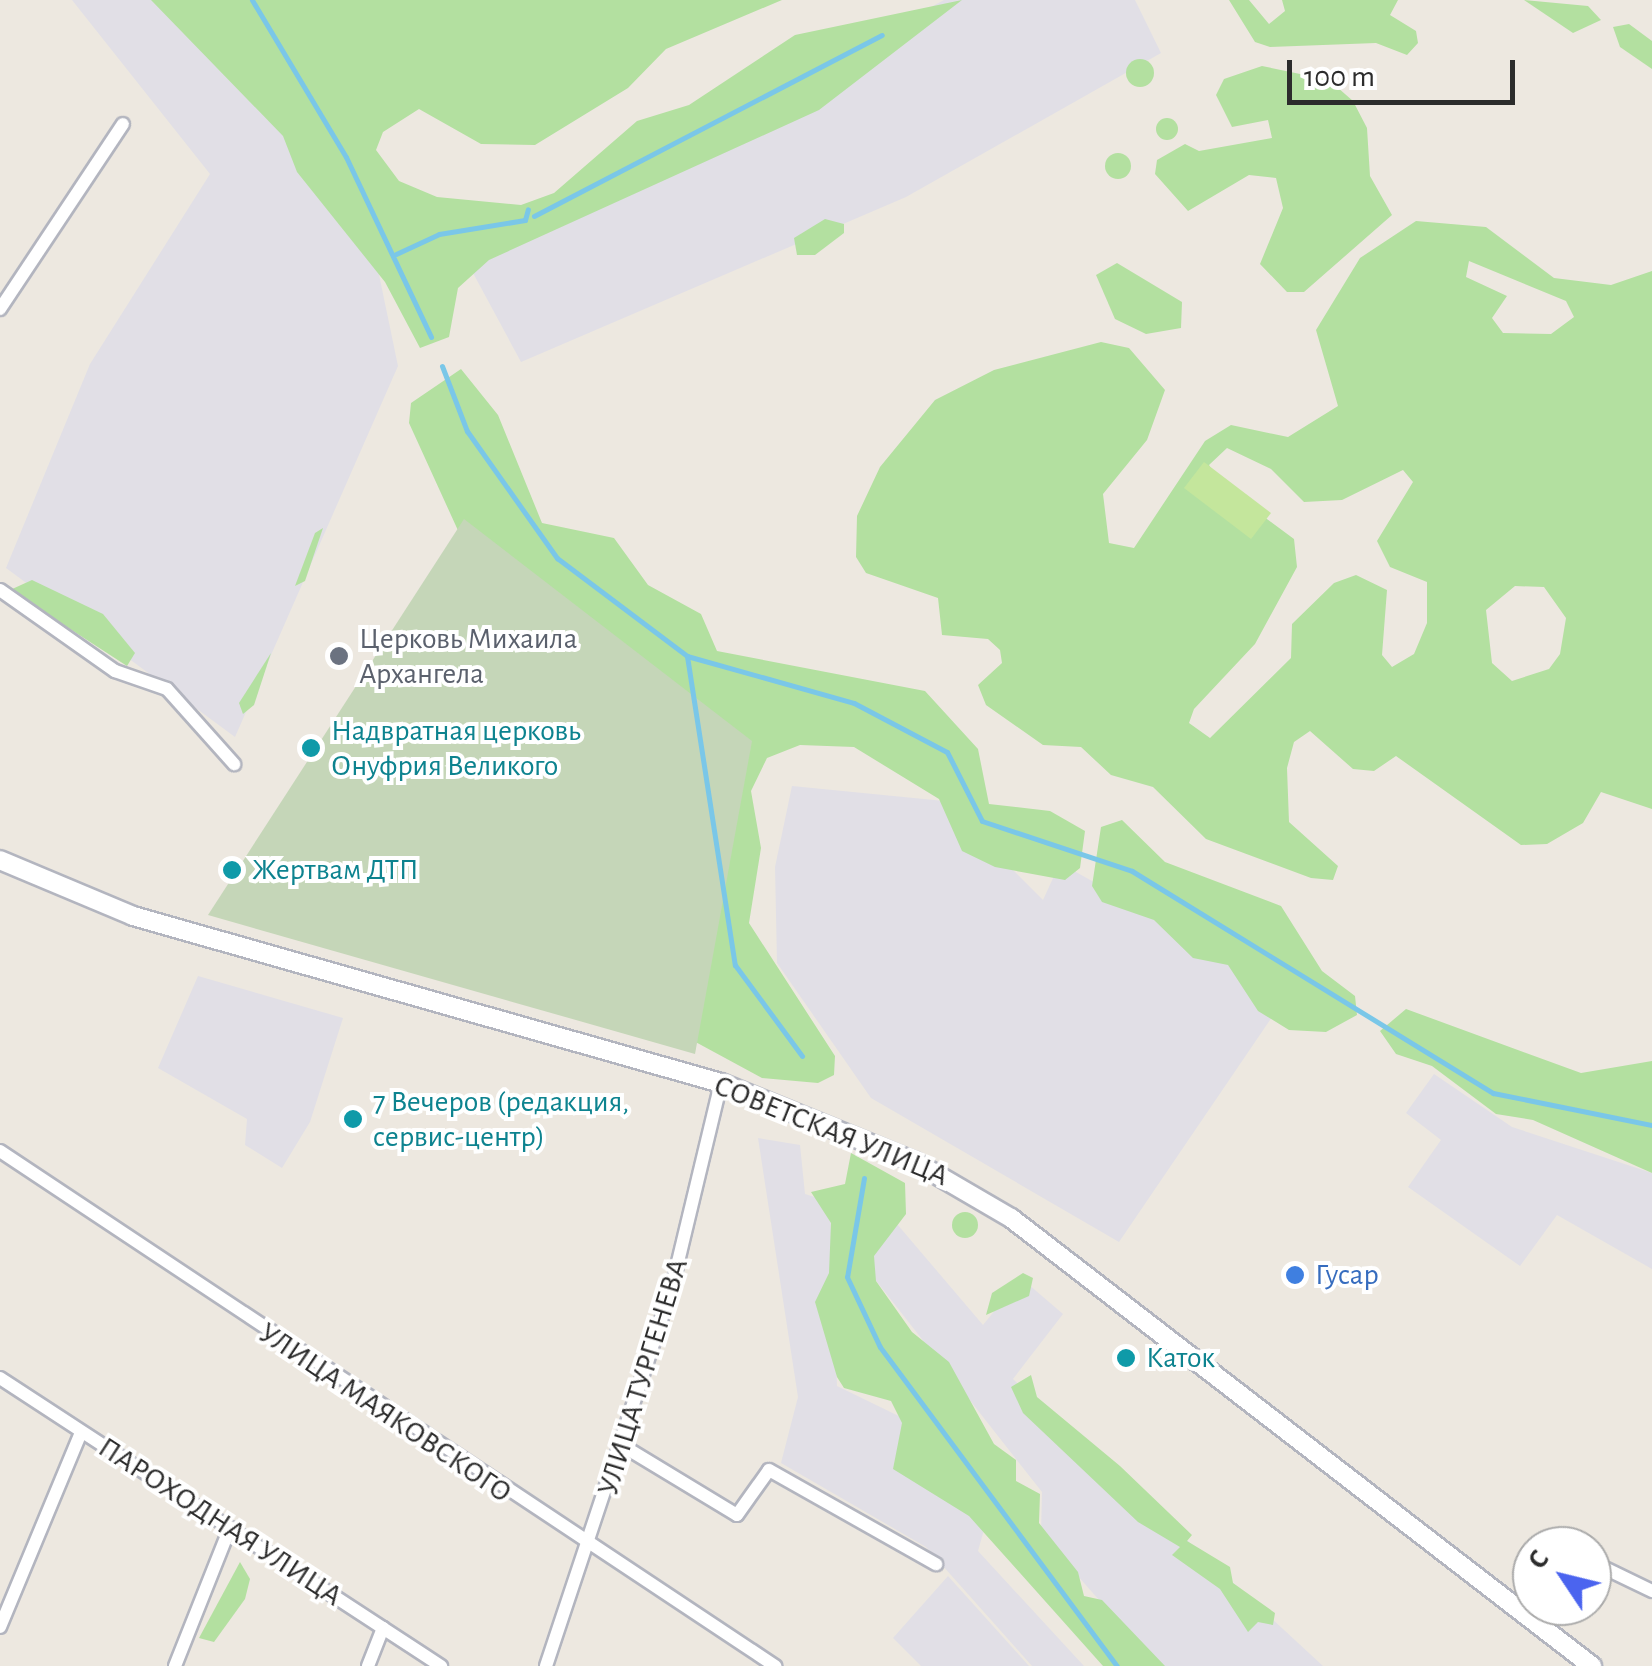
<!DOCTYPE html>
<html>
<head>
<meta charset="utf-8">
<style>
	body { margin:0 }
	#map { position:relative; width:1652px; height:1666px; overflow:hidden; background:#ede8e0; font-family:"Alegreya Sans",sans-serif }
	div>[style] { position:absolute }
	.industrial>* { inset:0; background:#e1dfe6 }
	.green>* { inset:0; background:#b3e0a0 }
	.round { border-radius:50% }
	.cemetery>* { inset:0; background:#c5d6b8 }
	.pitch>* { inset:0; background:#c4e69c }
	.stream>* { height:5px; margin:-2.5px; padding:0 2.5px; transform-origin:2.5px; border-radius:2.5px; background:#7ac7e8 }
	.roads { filter:drop-shadow(2px 0 #b3b5bf) drop-shadow(-2px 0 #b3b5bf) drop-shadow(0 2px #b3b5bf) drop-shadow(0 -2px #b3b5bf) }
	.street>* { height:12px; margin:-6px; padding:0 6px; transform-origin:6px; border-radius:6px; background:#fff }
	.secondary>* { height:18px; margin:-9px; padding:0 9px; transform-origin:9px; border-radius:9px; background:#fff }
	.dots>* { width:28px; height:28px; translate:-50% -50%; box-sizing:border-box; border:5px solid #fff; border-radius:50% }
	span { translate:-50% -50%; white-space:nowrap; text-align:center; line-height:1.15; -webkit-text-stroke:8px #fff; paint-order:stroke }
	.worship-label { font-size:30px; color:#5b616d }
	.left { translate:0 -50%; text-align:left }
	.culture-label { font-size:30px; color:#0d838f }
	.street-label { font-size:30px; color:#2c2c2c }
	.shop-label { font-size:30px; color:#366cbe }
	.north { position:absolute; left:1512px; top:1526px; width:100px; height:100px; box-sizing:border-box; background:#fff; border:2px solid #ababab; border-radius:50%; rotate:305deg; font-size:28px; font-weight:700; line-height:40px; text-align:center; color:#2c2c2c }
	.north::after { content:''; display:block; margin:auto; width:35px; height:45px; background:#4b64ef; clip-path:polygon(50% 0,100% 100%,50% 72%,0 100%) }
	.scale { position:absolute; left:1287px; top:60px; width:228px; height:45px; box-sizing:border-box; border:5px solid #2c2c2c; border-top:0; padding-left:12px; font-size:30px; line-height:35px; white-space:nowrap; color:#2c2c2c; -webkit-text-stroke:8px #fff; paint-order:stroke }
</style>
</head>
<body>
<div id="map">
	<div class="industrial">
		<i style="clip-path:polygon(72px 0,177px 0,371px 236px,398px 366px,235px 737px,6px 568px,90px 364px,210px 174px)"></i>
		<i style="clip-path:polygon(944px 0,1135px 0,1161px 53px,906px 197px,521px 362px,466px 260px)"></i>
		<i style="clip-path:polygon(792px 786px,944px 801px,1043px 900px,1060px 863px,1289px 992px,1119px 1242px,871px 1098px,777px 963px,775px 867px)"></i>
		<i style="clip-path:polygon(198px 976px,343px 1018px,310px 1122px,282px 1168px,245px 1145px,247px 1119px,158px 1068px)"></i>
		<i style="clip-path:polygon(1434px 1074px,1512px 1127px,1652px 1173px,1652px 1269px,1557px 1215px,1520px 1266px,1408px 1187px,1441px 1140px,1406px 1113px)"></i>
		<i style="clip-path:polygon(758px 1138px,800px 1145px,805px 1194px,830px 1202px,837px 1386px,909px 1421px,987px 1519px,978px 1551px,1084px 1666px,1032px 1666px,926px 1547px,781px 1463px,798px 1397px)"></i>
		<i style="clip-path:polygon(897px 1224px,983px 1325px,1021px 1278px,1063px 1314px,1013px 1379px,1323px 1666px,1157px 1666px,1041px 1534px,1042px 1492px,863px 1264px)"></i>
		<i style="clip-path:polygon(948px 1576px,1029px 1666px,921px 1666px,893px 1638px)"></i>
	</div>
	<div class="green">
		<i style="clip-path:polygon(151px 0,782px 0,666px 49px,628px 88px,535px 145px,481px 144px,419px 109px,383px 132px,376px 150px,399px 181px,437px 197px,521px 205px,554px 193px,637px 121px,689px 105px,795px 35px,962px 0,819px 110px,489px 260px,458px 288px,449px 337px,420px 348px,385px 282px,297px 172px,283px 136px)"></i>
		<i style="clip-path:polygon(1229px 0,1249px 0,1269px 24px,1285px 11px,1282px 0,1398px 0,1390px 15px,1416px 31px,1418px 43px,1407px 55px,1376px 43px,1270px 47px,1255px 42px)"></i>
		<i style="clip-path:polygon(1524px 0,1588px 6px,1601px 20px,1573px 33px)"></i>
		<i style="clip-path:polygon(1629px 24px,1652px 41px,1652px 69px,1620px 47px,1613px 27px)"></i>
		<i class="round" style="left:1126px;top:59px;width:28px;height:28px"></i>
		<i style="clip-path:polygon(1262px 66px,1329px 80px,1353px 101px,1367px 128px,1370px 176px,1392px 215px,1304px 292px,1287px 292px,1260px 264px,1283px 208px,1276px 178px,1249px 175px,1188px 211px,1155px 174px,1157px 160px,1185px 144px,1199px 151px,1272px 138px,1268px 120px,1232px 127px,1216px 95px,1224px 79px)"></i>
		<i class="round" style="left:1156px;top:118px;width:22px;height:22px"></i>
		<i class="round" style="left:1105px;top:153px;width:26px;height:26px"></i>
		<i style="clip-path:polygon(825px 219px,844px 224px,844px 233px,815px 255px,797px 255px,794px 238px)"></i>
		<i style="clip-path:polygon(evenodd,1416px 221px,1486px 227px,1554px 278px,1611px 285px,1652px 271px,1652px 809px,1601px 792px,1583px 823px,1547px 844px,1521px 845px,1396px 756px,1374px 771px,1353px 769px,1310px 731px,1294px 742px,1287px 768px,1289px 822px,1338px 866px,1333px 880px,1311px 878px,1206px 839px,1153px 787px,1111px 775px,1081px 747px,1043px 745px,986px 705px,978px 685px,1002px 663px,1000px 650px,988px 639px,942px 635px,938px 598px,866px 573px,856px 557px,857px 516px,880px 467px,935px 400px,994px 370px,1101px 342px,1129px 348px,1165px 390px,1147px 440px,1103px 494px,1109px 543px,1134px 548px,1205px 441px,1231px 425px,1288px 437px,1338px 406px,1316px 330px,1360px 258px,1416px 221px,1469px 261px,1566px 301px,1574px 317px,1551px 334px,1503px 333px,1492px 318px,1507px 296px,1466px 277px,1469px 261px,1416px 221px,1227px 448px,1271px 469px,1304px 502px,1342px 500px,1403px 470px,1413px 482px,1377px 541px,1390px 567px,1427px 582px,1427px 623px,1414px 654px,1392px 667px,1382px 655px,1387px 590px,1356px 575px,1334px 583px,1292px 624px,1291px 658px,1210px 738px,1189px 723px,1194px 709px,1255px 644px,1297px 567px,1294px 539px,1221px 485px,1209px 465px,1227px 448px,1416px 221px,1544px 587px,1566px 618px,1560px 654px,1549px 669px,1512px 681px,1492px 663px,1486px 610px,1515px 586px,1544px 587px)"></i>
		<i style="clip-path:polygon(1117px 263px,1182px 302px,1181px 328px,1146px 334px,1115px 319px,1096px 275px)"></i>
		<i style="clip-path:polygon(461px 369px,498px 415px,542px 523px,614px 538px,648px 585px,701px 614px,717px 651px,925px 691px,978px 749px,989px 804px,1050px 811px,1085px 831px,1080px 868px,1065px 880px,995px 867px,962px 851px,939px 799px,854px 747px,800px 745px,767px 758px,751px 791px,761px 848px,749px 923px,835px 1056px,834px 1075px,818px 1083px,762px 1078px,690px 1039px,409px 423px,411px 403px)"></i>
		<i style="clip-path:polygon(323px 528px,305px 581px,295px 586px,315px 533px)"></i>
		<i style="clip-path:polygon(32px 580px,103px 614px,135px 653px,127px 666px,10px 590px)"></i>
		<i style="clip-path:polygon(271px 653px,254px 705px,243px 714px,239px 703px)"></i>
		<i style="clip-path:polygon(1122px 820px,1165px 862px,1281px 906px,1322px 971px,1355px 996px,1357px 1015px,1326px 1032px,1289px 1030px,1258px 1011px,1228px 965px,1193px 958px,1154px 920px,1102px 902px,1092px 886px,1101px 827px)"></i>
		<i style="clip-path:polygon(1406px 1009px,1581px 1073px,1652px 1061px,1652px 1173px,1533px 1120px,1496px 1114px,1432px 1066px,1396px 1054px,1380px 1031px)"></i>
		<i style="clip-path:polygon(851px 1153px,905px 1183px,906px 1214px,874px 1256px,876px 1281px,912px 1332px,949px 1362px,994px 1444px,1016px 1460px,1016px 1481px,1040px 1494px,1039px 1523px,1078px 1572px,1084px 1596px,1102px 1600px,1165px 1666px,1103px 1666px,969px 1516px,893px 1469px,902px 1423px,891px 1401px,844px 1388px,837px 1377px,815px 1302px,829px 1273px,831px 1223px,811px 1192px,845px 1184px)"></i>
		<i class="round" style="left:952px;top:1212px;width:26px;height:26px"></i>
		<i style="clip-path:polygon(1023px 1273px,1033px 1278px,1029px 1296px,986px 1315px,992px 1293px)"></i>
		<i style="clip-path:polygon(1031px 1375px,1037px 1397px,1120px 1466px,1192px 1535px,1187px 1541px,1230px 1567px,1233px 1583px,1275px 1613px,1273px 1625px,1258px 1622px,1248px 1632px,1220px 1589px,1172px 1555px,1180px 1547px,1138px 1522px,1023px 1413px,1011px 1387px)"></i>
		<i style="clip-path:polygon(240px 1562px,250px 1579px,245px 1599px,214px 1642px,199px 1638px)"></i>
	</div>
	<div class="cemetery">
		<i style="clip-path:polygon(464px 519px,752px 741px,695px 1054px,208px 915px)"></i>
	</div>
	<div class="pitch">
		<i style="clip-path:polygon(1204px 462px,1271px 513px,1251px 539px,1184px 488px)"></i>
	</div>
	<div class="stream">
		<i style="left:252px;top:0;width:183px;rotate:59.1deg"></i>
		<i style="left:346px;top:157px;width:199px;rotate:64.7deg"></i>
		<i style="left:534px;top:216px;width:392px;rotate:-27.5deg"></i>
		<i style="left:396px;top:254px;width:47px;rotate:-24.9deg"></i>
		<i style="left:439px;top:234px;width:87px;rotate:-9.2deg"></i>
		<i style="left:525px;top:220px;width:11px;rotate:-75deg"></i>
		<i style="left:442px;top:366px;width:70px;rotate:69deg"></i>
		<i style="left:467px;top:431px;width:156px;rotate:54.7deg"></i>
		<i style="left:557px;top:558px;width:163px;rotate:37deg"></i>
		<i style="left:687px;top:656px;width:173px;rotate:15.7deg"></i>
		<i style="left:854px;top:703px;width:105px;rotate:27.8deg"></i>
		<i style="left:947px;top:752px;width:77px;rotate:63.1deg"></i>
		<i style="left:982px;top:821px;width:158px;rotate:18.4deg"></i>
		<i style="left:1132px;top:871px;width:424px;rotate:31.6deg"></i>
		<i style="left:1493px;top:1093px;width:162px;rotate:11.4deg"></i>
		<i style="left:687px;top:656px;width:313px;rotate:81.2deg"></i>
		<i style="left:735px;top:965px;width:113px;rotate:53.6deg"></i>
		<i style="left:864px;top:1178px;width:100px;rotate:99.7deg"></i>
		<i style="left:847px;top:1277px;width:77px;rotate:64.8deg"></i>
		<i style="left:880px;top:1347px;width:397px;rotate:53.4deg"></i>
	</div>
	<div class="roads">
		<div class="street">
			<i style="left:0;top:309px;width:222px;rotate:-56.4deg"></i>
			<i style="left:0;top:590px;width:141px;rotate:35.2deg"></i>
			<i style="left:115px;top:671px;width:55px;rotate:19.1deg"></i>
			<i style="left:167px;top:689px;width:101px;rotate:48.2deg"></i>
			<i style="left:0;top:1151px;width:931px;rotate:33.6deg"></i>
			<i style="left:0;top:1378px;width:527px;rotate:33.15deg"></i>
			<i style="left:623px;top:1446px;width:133px;rotate:31.2deg"></i>
			<i style="left:737px;top:1515px;width:55px;rotate:-54.6deg"></i>
			<i style="left:769px;top:1470px;width:192px;rotate:29.4deg"></i>
			<i style="left:1592px;top:1562px;width:67px;rotate:25.8deg"></i>
			<i style="left:1518px;top:1611px;width:23px;rotate:-52deg"></i>
			<i style="left:0;top:1627px;width:211px;rotate:-67.4deg"></i>
			<i style="left:175px;top:1666px;width:149px;rotate:-68.3deg"></i>
			<i style="left:368px;top:1666px;width:41px;rotate:-68.5deg"></i>
			<i style="left:546px;top:1666px;width:395px;rotate:-71.6deg"></i>
			<i style="left:671px;top:1291px;width:214px;rotate:-76.5deg"></i>
		</div>
		<div class="secondary">
			<i style="left:0;top:860px;width:144px;rotate:22.8deg"></i>
			<i style="left:133px;top:916px;width:611px;rotate:15.86deg"></i>
			<i style="left:721px;top:1083px;width:209px;rotate:22.2deg"></i>
			<i style="left:915px;top:1162px;width:111px;rotate:30.3deg"></i>
			<i style="left:1011px;top:1218px;width:734px;rotate:37.64deg"></i>
		</div>
	</div>
	<div class="dots">
		<i style="left:339px;top:656px;background:#6b7280"></i>
		<i style="left:311px;top:748px;background:#0f9aa8"></i>
		<i style="left:232px;top:870px;background:#0f9aa8"></i>
		<i style="left:353px;top:1119px;background:#0f9aa8"></i>
		<i style="left:1295px;top:1275px;background:#3f7fe0"></i>
		<i style="left:1126px;top:1358px;background:#0f9aa8"></i>
	</div>
	<div class="worship-label">
		<span class="left" style="left:359px;top:656px">Церковь Михаила<br>Архангела</span>
	</div>
	<div class="culture-label">
		<span class="left" style="left:331px;top:748px">Надвратная церковь<br>Онуфрия Великого</span>
		<span class="left" style="left:252px;top:870px">Жертвам ДТП</span>
		<span class="left" style="left:373px;top:1119px">7 Вечеров (редакция,<br>сервис-центр)</span>
		<span class="left" style="left:1146px;top:1358px">Каток</span>
	</div>
	<div class="street-label">
		<span style="left:831px;top:1131px;rotate:22deg">СОВЕТСКАЯ УЛИЦА</span>
		<span style="left:643px;top:1377px;rotate:-73deg">УЛИЦА ТУРГЕНЕВА</span>
		<span style="left:385px;top:1413px;rotate:34deg">УЛИЦА МАЯКОВСКОГО</span>
		<span style="left:220px;top:1522px;rotate:33deg">ПАРОХОДНАЯ УЛИЦА</span>
	</div>
	<div class="shop-label">
		<span class="left" style="left:1315px;top:1275px">Гусар</span>
	</div>
	<div class="north">С</div>
	<div class="scale">100 m</div>
</div>
</body>
</html>
